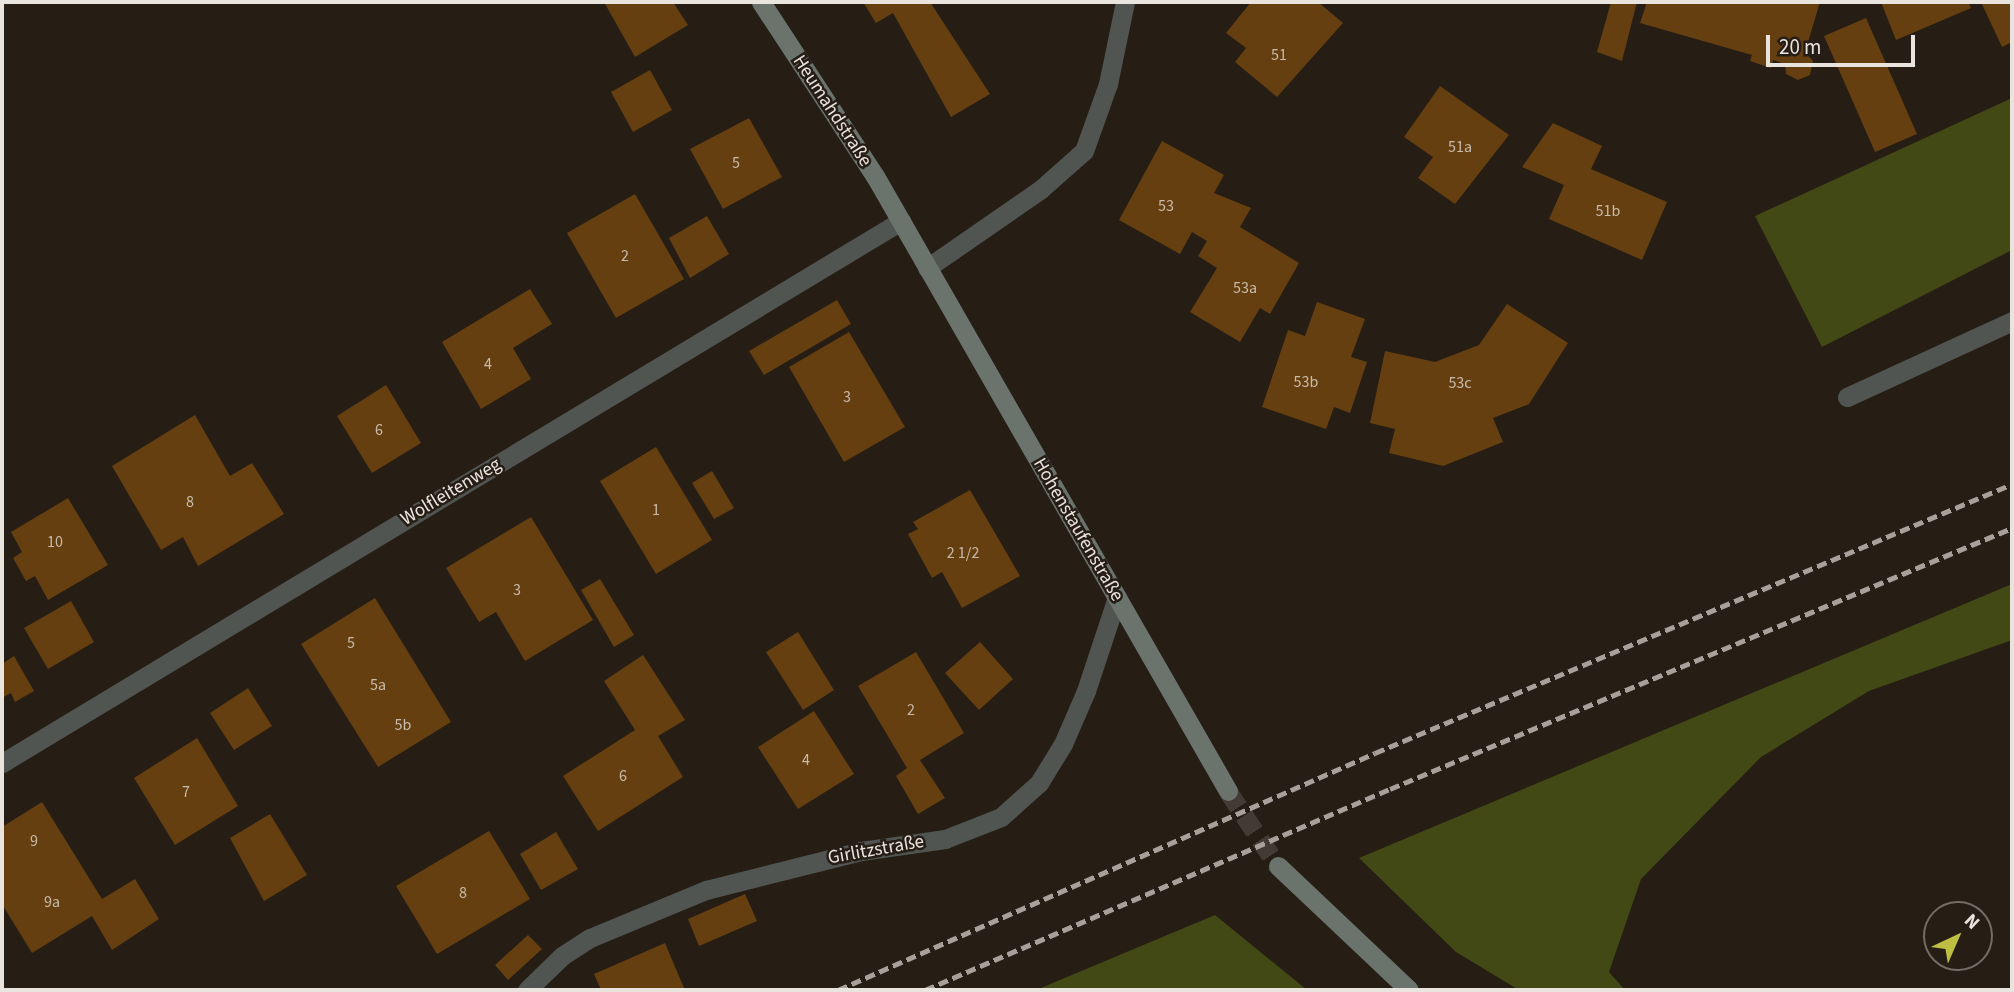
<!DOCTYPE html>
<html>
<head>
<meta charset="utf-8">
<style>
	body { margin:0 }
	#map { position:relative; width:2014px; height:992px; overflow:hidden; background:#261d15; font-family:"Source Sans 3",sans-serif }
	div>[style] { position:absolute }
	.green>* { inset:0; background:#434914 }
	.building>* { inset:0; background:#653f10 }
	.secondary-tunnel>* { height:19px; margin-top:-9.5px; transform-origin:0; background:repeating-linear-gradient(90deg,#433b33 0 19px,transparent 0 29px) }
	.service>* { height:19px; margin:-9.5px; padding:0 9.5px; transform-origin:9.5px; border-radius:9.5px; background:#505551 }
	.minor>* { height:19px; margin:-9.5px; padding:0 9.5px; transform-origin:9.5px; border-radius:9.5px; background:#505551 }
	.secondary>* { height:19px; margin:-9.5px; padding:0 9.5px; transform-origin:9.5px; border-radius:9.5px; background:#6b736d }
	.rail>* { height:5px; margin-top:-2.5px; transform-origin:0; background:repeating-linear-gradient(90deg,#a8a19b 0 10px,transparent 0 15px) }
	span { translate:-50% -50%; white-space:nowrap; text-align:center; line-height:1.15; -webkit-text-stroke:5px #261d15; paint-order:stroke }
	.number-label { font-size:16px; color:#c9bbab }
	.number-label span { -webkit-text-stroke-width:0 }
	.street-label { font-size:19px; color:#eae4df }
	.frame { position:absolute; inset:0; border:4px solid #eae4df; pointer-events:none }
	.north { position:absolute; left:1923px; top:901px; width:70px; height:70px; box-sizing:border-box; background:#261d15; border:2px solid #746d66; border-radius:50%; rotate:44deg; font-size:19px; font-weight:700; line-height:28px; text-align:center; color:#eae4df }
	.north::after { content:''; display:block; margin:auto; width:24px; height:32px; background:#bebf42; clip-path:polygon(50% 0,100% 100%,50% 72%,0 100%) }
	.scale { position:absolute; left:1766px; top:35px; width:149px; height:32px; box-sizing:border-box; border:4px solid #eae4df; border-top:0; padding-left:9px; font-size:21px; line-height:24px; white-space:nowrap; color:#eae4df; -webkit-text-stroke:5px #261d15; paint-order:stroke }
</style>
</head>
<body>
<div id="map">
	<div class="green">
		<i style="clip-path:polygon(2012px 98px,2012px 250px,1822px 347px,1755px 216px)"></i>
		<i style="clip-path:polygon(2012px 584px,2012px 640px,1869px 691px,1761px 757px,1641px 879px,1609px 972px,1625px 990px,1519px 990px,1456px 952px,1359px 858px)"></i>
		<i style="clip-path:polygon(1215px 915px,1307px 990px,1036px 990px)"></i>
	</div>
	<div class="building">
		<i style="clip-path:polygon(604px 2px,673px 2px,688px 25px,635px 57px)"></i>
		<i style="clip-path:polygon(863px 2px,930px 2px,990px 94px,951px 117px,893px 13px,876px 23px)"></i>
		<i style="clip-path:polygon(1251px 2px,1318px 2px,1343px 23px,1277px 97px,1235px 62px,1246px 48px,1226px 33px)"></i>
		<i style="clip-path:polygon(1611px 2px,1637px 2px,1622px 61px,1597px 52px)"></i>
		<i style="clip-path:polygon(1647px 2px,1820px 2px,1805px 52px,1813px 61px,1810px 75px,1798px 80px,1786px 74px,1785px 64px,1773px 60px,1771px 68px,1750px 61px,1752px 55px,1640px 23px)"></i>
		<i style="clip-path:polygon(1881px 2px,1968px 2px,1971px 8px,1896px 40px)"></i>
		<i style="clip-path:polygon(1981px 2px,2012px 2px,2012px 42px,2002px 47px)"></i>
		<i style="clip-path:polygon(1866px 18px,1917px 134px,1875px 152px,1824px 36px)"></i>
		<i style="clip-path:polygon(650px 70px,672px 110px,633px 132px,611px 92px)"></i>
		<i style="clip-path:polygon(1440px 86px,1509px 135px,1455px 204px,1418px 178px,1433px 157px,1404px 137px)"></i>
		<i style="clip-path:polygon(749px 118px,782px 177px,723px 209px,690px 149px)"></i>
		<i style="clip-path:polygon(1553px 123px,1602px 146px,1591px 169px,1667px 202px,1642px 260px,1549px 219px,1564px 185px,1522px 167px)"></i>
		<i style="clip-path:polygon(1162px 141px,1224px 175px,1214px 193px,1251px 208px,1240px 227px,1299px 263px,1270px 314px,1260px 308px,1240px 342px,1190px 312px,1217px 268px,1198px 256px,1207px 241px,1192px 232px,1180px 254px,1119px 220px)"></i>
		<i style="clip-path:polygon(635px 194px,684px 279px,616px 318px,567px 233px)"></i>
		<i style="clip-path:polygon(707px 216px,729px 254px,690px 278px,669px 238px)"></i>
		<i style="clip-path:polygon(530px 289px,552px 324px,513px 348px,531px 379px,481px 409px,442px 342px)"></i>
		<i style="clip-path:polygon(837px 300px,851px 324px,764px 375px,749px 351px)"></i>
		<i style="clip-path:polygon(1317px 302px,1365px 319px,1351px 357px,1367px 362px,1350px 413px,1334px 407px,1326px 429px,1262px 407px,1288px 330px,1305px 336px)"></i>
		<i style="clip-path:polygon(1507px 304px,1568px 343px,1529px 404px,1493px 418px,1503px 442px,1443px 466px,1389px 453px,1395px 429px,1370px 423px,1385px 351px,1435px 362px,1479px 345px)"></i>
		<i style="clip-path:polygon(849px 332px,905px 427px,844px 462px,789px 367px)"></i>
		<i style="clip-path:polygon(386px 385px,421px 443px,372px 473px,337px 416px)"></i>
		<i style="clip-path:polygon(195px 415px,230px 476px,252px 463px,284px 514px,198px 566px,183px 537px,161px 550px,112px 466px)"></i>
		<i style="clip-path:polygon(656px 447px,712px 540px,656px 574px,600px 481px)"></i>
		<i style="clip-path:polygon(712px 471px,734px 508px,714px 519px,692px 483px)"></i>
		<i style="clip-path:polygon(970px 490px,1020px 576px,962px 608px,942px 572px,932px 578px,908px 534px,918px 529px,913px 522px)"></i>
		<i style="clip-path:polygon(68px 498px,108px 565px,48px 600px,35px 576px,26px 581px,13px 558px,22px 552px,11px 532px)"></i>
		<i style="clip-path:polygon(531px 517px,593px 620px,525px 661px,496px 612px,479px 622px,446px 568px)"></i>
		<i style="clip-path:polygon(600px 579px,634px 635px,614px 647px,581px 590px)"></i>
		<i style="clip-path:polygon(375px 598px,451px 722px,378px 767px,301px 644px)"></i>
		<i style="clip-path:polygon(71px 601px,94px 642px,48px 669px,24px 628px)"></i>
		<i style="clip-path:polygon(798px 632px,834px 690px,803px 710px,766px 652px)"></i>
		<i style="clip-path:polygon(980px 642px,1013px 679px,979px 710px,945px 673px)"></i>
		<i style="clip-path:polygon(916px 652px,964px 733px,920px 760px,945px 798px,918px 814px,896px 776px,907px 768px,858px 686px)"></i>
		<i style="clip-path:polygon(643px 655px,685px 720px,658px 736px,683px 777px,598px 831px,563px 776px,635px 730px,604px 681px)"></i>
		<i style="clip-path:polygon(14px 656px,34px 691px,15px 702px,11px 693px,2px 698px,2px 664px)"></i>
		<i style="clip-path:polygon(248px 688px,272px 726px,234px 750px,210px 713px)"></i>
		<i style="clip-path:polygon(814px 711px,854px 774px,798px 809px,758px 747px)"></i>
		<i style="clip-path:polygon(197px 738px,238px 806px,175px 845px,134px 778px)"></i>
		<i style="clip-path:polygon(42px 802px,102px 899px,135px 879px,159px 919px,112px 950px,92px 916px,32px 953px,2px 904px,2px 827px)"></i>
		<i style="clip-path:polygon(270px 814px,307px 875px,264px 901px,230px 838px)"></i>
		<i style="clip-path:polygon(489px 831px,530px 899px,437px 954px,396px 886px)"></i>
		<i style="clip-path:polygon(556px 832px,578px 869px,541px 890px,520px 854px)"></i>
		<i style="clip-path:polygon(745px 894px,757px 921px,699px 946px,688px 919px)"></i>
		<i style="clip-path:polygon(528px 935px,542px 949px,508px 980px,495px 965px)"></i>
		<i style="clip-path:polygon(665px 943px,684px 988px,601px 990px,594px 974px)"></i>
	</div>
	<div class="secondary-tunnel">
		<i style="left:1228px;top:791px;width:90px;rotate:56.3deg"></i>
	</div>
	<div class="service">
		<i style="left:1847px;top:397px;width:182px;rotate:-24.7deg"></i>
	</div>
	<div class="minor">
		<i style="left:927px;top:268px;width:139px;rotate:-34.7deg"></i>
		<i style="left:1041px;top:189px;width:57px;rotate:-41.5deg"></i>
		<i style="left:1084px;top:151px;width:71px;rotate:-70.3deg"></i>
		<i style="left:1108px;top:84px;width:84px;rotate:-78.3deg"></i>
		<i style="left:2px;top:763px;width:1050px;rotate:-31.09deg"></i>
		<i style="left:527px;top:990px;width:49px;rotate:-44.2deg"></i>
		<i style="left:562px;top:956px;width:33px;rotate:-33deg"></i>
		<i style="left:590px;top:938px;width:126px;rotate:-22.5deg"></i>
		<i style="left:706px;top:890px;width:160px;rotate:-14.1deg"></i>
		<i style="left:861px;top:851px;width:85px;rotate:-8.1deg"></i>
		<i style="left:945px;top:839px;width:60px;rotate:-21.4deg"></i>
		<i style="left:1001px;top:817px;width:51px;rotate:-41.8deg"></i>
		<i style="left:1039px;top:783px;width:46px;rotate:-58.4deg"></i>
		<i style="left:1063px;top:744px;width:58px;rotate:-66.5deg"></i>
		<i style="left:1086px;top:691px;width:99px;rotate:-71.7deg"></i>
	</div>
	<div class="secondary">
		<i style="left:761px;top:2px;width:208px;rotate:56.8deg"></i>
		<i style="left:875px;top:176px;width:709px;rotate:60.14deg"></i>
		<i style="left:1278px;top:866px;width:180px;rotate:43.4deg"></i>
	</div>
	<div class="rail">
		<i style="left:838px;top:990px;width:587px;rotate:-23.81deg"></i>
		<i style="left:1375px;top:753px;width:691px;rotate:-22.89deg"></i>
		<i style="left:925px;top:990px;width:507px;rotate:-23.38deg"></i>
		<i style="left:1390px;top:789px;width:675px;rotate:-22.76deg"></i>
	</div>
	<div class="number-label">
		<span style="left:1279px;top:55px">51</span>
		<span style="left:1460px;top:147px">51a</span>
		<span style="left:736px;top:163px">5</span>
		<span style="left:1166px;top:206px">53</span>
		<span style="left:1608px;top:211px">51b</span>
		<span style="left:625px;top:256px">2</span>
		<span style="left:1245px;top:288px">53a</span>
		<span style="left:488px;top:364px">4</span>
		<span style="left:1306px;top:382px">53b</span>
		<span style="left:1460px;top:383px">53c</span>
		<span style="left:847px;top:397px">3</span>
		<span style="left:379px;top:430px">6</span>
		<span style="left:190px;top:502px">8</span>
		<span style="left:656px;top:510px">1</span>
		<span style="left:55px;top:542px">10</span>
		<span style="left:963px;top:553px">2 1/2</span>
		<span style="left:517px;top:590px">3</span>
		<span style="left:351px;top:643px">5</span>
		<span style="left:378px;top:685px">5a</span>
		<span style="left:911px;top:710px">2</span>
		<span style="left:403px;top:725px">5b</span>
		<span style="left:806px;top:760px">4</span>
		<span style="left:623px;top:776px">6</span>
		<span style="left:186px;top:792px">7</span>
		<span style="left:34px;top:841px">9</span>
		<span style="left:463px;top:893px">8</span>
		<span style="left:52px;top:902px">9a</span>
	</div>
	<div class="street-label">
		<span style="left:832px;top:111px;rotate:57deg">Heumahdstraße</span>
		<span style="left:451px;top:492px;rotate:-31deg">Wolfleitenweg</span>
		<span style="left:1078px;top:530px;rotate:60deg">Hohenstaufenstraße</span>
		<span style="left:876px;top:850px;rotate:-10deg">Girlitzstraße</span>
	</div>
	<div class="frame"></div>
	<div class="north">N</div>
	<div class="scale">20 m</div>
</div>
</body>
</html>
